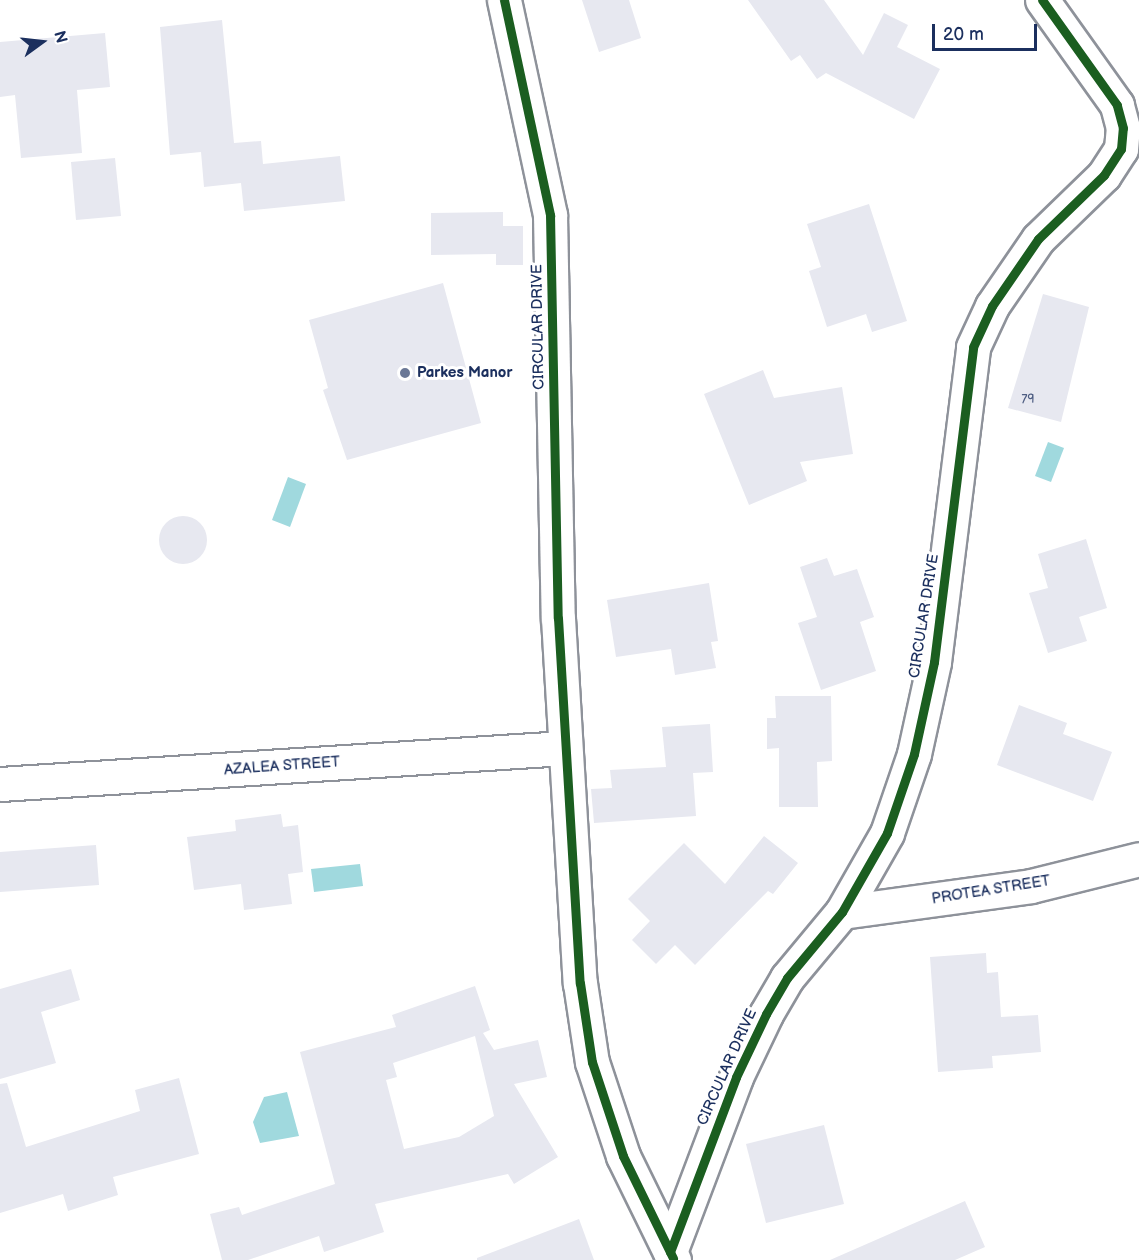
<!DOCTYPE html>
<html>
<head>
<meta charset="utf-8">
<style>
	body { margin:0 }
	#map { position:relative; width:1139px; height:1260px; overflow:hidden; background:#fff; font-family:"Balsamiq Sans",sans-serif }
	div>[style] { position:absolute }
	.water>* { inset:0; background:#a0d9de }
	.building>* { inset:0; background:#e7e8f0 }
	.round { border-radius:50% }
	.roads { filter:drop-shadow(2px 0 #8e929a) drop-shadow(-2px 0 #8e929a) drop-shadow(0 2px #8e929a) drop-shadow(0 -2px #8e929a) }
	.minor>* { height:33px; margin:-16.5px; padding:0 16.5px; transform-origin:16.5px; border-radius:16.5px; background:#fff }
	.cycleway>* { height:9px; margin:-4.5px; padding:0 4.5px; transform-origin:4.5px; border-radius:4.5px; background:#1b5e20 }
	.dots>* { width:16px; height:16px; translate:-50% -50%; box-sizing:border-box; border:3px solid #fff; border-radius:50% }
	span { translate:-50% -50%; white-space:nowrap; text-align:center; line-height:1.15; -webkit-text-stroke:6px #fff; paint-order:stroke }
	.number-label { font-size:12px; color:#4f5e83 }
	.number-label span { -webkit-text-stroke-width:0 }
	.street-label { font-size:15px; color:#1b2f5e }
	.poi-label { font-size:15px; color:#1b2f5e; font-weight:700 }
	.left { translate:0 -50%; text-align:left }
	.north { position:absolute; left:12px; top:12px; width:60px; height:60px; -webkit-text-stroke:4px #fff; paint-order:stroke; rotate:75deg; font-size:16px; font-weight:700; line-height:24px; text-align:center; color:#1b2f5e }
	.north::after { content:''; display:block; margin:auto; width:21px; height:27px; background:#1b2f5e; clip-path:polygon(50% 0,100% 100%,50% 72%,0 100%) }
	.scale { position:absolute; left:932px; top:24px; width:105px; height:27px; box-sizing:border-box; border:3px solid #1b2f5e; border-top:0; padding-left:8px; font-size:18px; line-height:21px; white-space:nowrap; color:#1b2f5e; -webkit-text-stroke:4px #fff; paint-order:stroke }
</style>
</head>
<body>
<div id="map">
	<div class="water">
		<i style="clip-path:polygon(1048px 442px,1064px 448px,1051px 482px,1035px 476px)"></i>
		<i style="clip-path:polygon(288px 477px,306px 484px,290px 527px,272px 520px)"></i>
		<i style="clip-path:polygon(360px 864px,363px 886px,314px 892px,311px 869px)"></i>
		<i style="clip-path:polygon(287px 1092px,299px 1136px,260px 1143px,253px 1122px,264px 1097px)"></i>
	</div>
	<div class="building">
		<i style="clip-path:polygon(582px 0,629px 0,641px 38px,599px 52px)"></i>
		<i style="clip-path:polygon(748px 0,824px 0,863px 55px,884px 13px,908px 25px,897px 47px,940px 69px,914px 119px,826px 73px,817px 79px,800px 55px,791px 61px)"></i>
		<i style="clip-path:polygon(222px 20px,234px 143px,261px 141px,263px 164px,340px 156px,345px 201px,244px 211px,241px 183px,204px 187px,201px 152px,170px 155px,160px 27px)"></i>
		<i style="clip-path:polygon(105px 33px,110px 87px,77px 90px,82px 153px,21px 158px,15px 95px,0 97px,0 42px)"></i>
		<i style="clip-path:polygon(115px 158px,121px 216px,76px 220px,71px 162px)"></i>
		<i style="clip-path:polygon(869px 204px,907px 321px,872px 332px,866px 314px,827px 327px,809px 271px,821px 267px,807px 224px)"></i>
		<i style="clip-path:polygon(503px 212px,503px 226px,523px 226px,523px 265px,496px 265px,496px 254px,431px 255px,431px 213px)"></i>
		<i style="clip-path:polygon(443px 283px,481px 423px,347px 460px,323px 390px,328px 388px,309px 320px)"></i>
		<i style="clip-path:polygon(1043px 294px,1089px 307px,1061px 422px,1008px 408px)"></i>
		<i style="clip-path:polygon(763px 370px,774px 398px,842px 387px,853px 454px,800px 462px,807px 481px,749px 505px,704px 394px)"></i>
		<i class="round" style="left:159px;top:516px;width:48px;height:48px"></i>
		<i style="clip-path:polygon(1086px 539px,1107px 608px,1079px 617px,1087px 641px,1048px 653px,1029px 593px,1048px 588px,1038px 554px)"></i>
		<i style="clip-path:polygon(827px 558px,834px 576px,857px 569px,874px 617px,860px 622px,876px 671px,821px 690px,798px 623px,817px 617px,800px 567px)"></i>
		<i style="clip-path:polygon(709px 583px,718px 641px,711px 642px,716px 668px,675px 675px,671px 649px,616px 657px,607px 600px)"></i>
		<i style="clip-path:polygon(775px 696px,831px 696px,832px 761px,817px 762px,818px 807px,779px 807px,779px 748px,767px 749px,767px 718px,776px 718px)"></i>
		<i style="clip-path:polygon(1019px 705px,1067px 723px,1063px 734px,1112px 752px,1093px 801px,997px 765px)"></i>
		<i style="clip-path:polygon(710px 724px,713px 772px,693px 773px,696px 816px,594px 823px,591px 789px,612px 788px,610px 770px,666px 767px,662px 727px)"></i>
		<i style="clip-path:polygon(281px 814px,283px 827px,298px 825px,303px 872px,288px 874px,292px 904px,244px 910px,241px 884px,194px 890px,187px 837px,236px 831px,235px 820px)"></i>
		<i style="clip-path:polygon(764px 836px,798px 863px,773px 894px,768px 891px,695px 965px,675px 945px,656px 964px,632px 940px,650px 921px,628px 899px,684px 843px,725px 884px)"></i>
		<i style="clip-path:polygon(96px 845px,99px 885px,0 892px,0 852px)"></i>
		<i style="clip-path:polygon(986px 953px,987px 973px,998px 972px,1001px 1017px,1038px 1015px,1041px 1052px,992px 1056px,993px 1068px,938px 1072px,930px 957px)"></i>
		<i style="clip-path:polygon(71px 969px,80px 1000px,41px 1012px,56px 1063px,0 1079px,0 989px)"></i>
		<i style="clip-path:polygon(evenodd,475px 986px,490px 1030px,483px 1033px,494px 1050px,538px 1040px,547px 1077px,514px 1084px,558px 1157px,514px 1184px,508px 1174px,375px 1204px,384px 1232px,324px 1252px,319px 1236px,248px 1260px,222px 1260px,210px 1214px,239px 1207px,242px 1215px,335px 1184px,300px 1052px,396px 1027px,392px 1015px,475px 986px,475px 1036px,494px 1116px,459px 1137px,404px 1149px,386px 1080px,397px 1077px,393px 1063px,475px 1036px)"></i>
		<i style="clip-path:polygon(179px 1078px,199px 1154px,113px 1177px,118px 1195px,68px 1211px,63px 1194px,0 1213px,0 1084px,7px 1083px,26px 1147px,140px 1111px,135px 1090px)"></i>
		<i style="clip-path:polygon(824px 1125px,844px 1204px,766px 1223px,746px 1144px)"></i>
		<i style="clip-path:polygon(965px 1201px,985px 1247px,955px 1260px,830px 1260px)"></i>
		<i style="clip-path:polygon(579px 1219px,594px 1260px,477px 1260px,477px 1258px)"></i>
	</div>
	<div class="roads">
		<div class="minor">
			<i style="left:504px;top:0;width:220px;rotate:77.9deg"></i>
			<i style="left:550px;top:215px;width:403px;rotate:88.9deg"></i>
			<i style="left:558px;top:618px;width:366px;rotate:86.6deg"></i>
			<i style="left:580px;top:983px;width:80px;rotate:81.4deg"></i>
			<i style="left:592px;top:1062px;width:99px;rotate:71.7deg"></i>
			<i style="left:623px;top:1156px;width:116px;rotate:63.9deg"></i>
			<i style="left:0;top:784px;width:566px;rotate:-3.65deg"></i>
			<i style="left:842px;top:912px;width:191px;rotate:-7.8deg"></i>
			<i style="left:1031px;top:886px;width:111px;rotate:-14deg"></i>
			<i style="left:670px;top:1252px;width:187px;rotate:-69.3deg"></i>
			<i style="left:736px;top:1077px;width:70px;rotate:-64.5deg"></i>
			<i style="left:766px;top:1014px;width:42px;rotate:-59.7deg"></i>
			<i style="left:787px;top:978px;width:86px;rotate:-50.2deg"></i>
			<i style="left:842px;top:912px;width:91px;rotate:-60.3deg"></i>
			<i style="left:887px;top:833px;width:83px;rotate:-71.1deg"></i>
			<i style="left:914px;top:754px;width:94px;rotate:-77.7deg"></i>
			<i style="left:934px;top:662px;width:317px;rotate:-82.9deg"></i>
			<i style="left:973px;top:347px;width:45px;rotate:-65.1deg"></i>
			<i style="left:992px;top:306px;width:81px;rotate:-55.5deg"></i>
			<i style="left:1038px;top:239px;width:92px;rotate:-44.1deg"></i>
			<i style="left:1104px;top:175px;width:31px;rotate:-57deg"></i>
			<i style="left:1121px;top:149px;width:21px;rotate:-85deg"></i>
			<i style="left:1123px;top:128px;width:24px;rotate:-105deg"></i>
			<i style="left:1117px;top:105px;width:129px;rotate:-125.5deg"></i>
		</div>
	</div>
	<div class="cycleway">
		<i style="left:504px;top:0;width:220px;rotate:77.9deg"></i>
		<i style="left:550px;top:215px;width:403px;rotate:88.9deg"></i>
		<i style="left:558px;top:618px;width:366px;rotate:86.6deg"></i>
		<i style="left:580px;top:983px;width:80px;rotate:81.4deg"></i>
		<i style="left:592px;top:1062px;width:99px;rotate:71.7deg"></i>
		<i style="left:623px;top:1156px;width:114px;rotate:63.9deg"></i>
		<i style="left:670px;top:1252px;width:187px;rotate:-69.3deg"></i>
		<i style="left:736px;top:1077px;width:70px;rotate:-64.5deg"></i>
		<i style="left:766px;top:1014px;width:42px;rotate:-59.7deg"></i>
		<i style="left:787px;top:978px;width:86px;rotate:-50.2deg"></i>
		<i style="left:842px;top:912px;width:91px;rotate:-60.3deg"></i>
		<i style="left:887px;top:833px;width:83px;rotate:-71.1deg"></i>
		<i style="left:914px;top:754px;width:94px;rotate:-77.7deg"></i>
		<i style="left:934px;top:662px;width:317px;rotate:-82.9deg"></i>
		<i style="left:973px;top:347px;width:45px;rotate:-65.1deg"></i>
		<i style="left:992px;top:306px;width:81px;rotate:-55.5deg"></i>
		<i style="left:1038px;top:239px;width:92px;rotate:-44.1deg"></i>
		<i style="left:1104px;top:175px;width:31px;rotate:-57deg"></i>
		<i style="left:1121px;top:149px;width:21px;rotate:-85deg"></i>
		<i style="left:1123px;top:128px;width:24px;rotate:-105deg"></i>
		<i style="left:1117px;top:105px;width:129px;rotate:-125.5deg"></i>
	</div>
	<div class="dots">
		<i style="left:405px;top:373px;background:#6b7896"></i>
	</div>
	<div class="number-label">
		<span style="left:1028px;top:400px">79</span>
	</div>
	<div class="street-label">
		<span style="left:538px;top:327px;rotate:-91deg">CIRCULAR DRIVE</span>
		<span style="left:924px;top:616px;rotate:-81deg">CIRCULAR DRIVE</span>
		<span style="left:282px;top:766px;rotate:-4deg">AZALEA STREET</span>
		<span style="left:991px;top:890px;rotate:-9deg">PROTEA STREET</span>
		<span style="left:727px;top:1067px;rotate:-66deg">CIRCULAR DRIVE</span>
	</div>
	<div class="poi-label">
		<span class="left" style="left:417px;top:373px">Parkes Manor</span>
	</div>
	<div class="north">N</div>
	<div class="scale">20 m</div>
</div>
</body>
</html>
